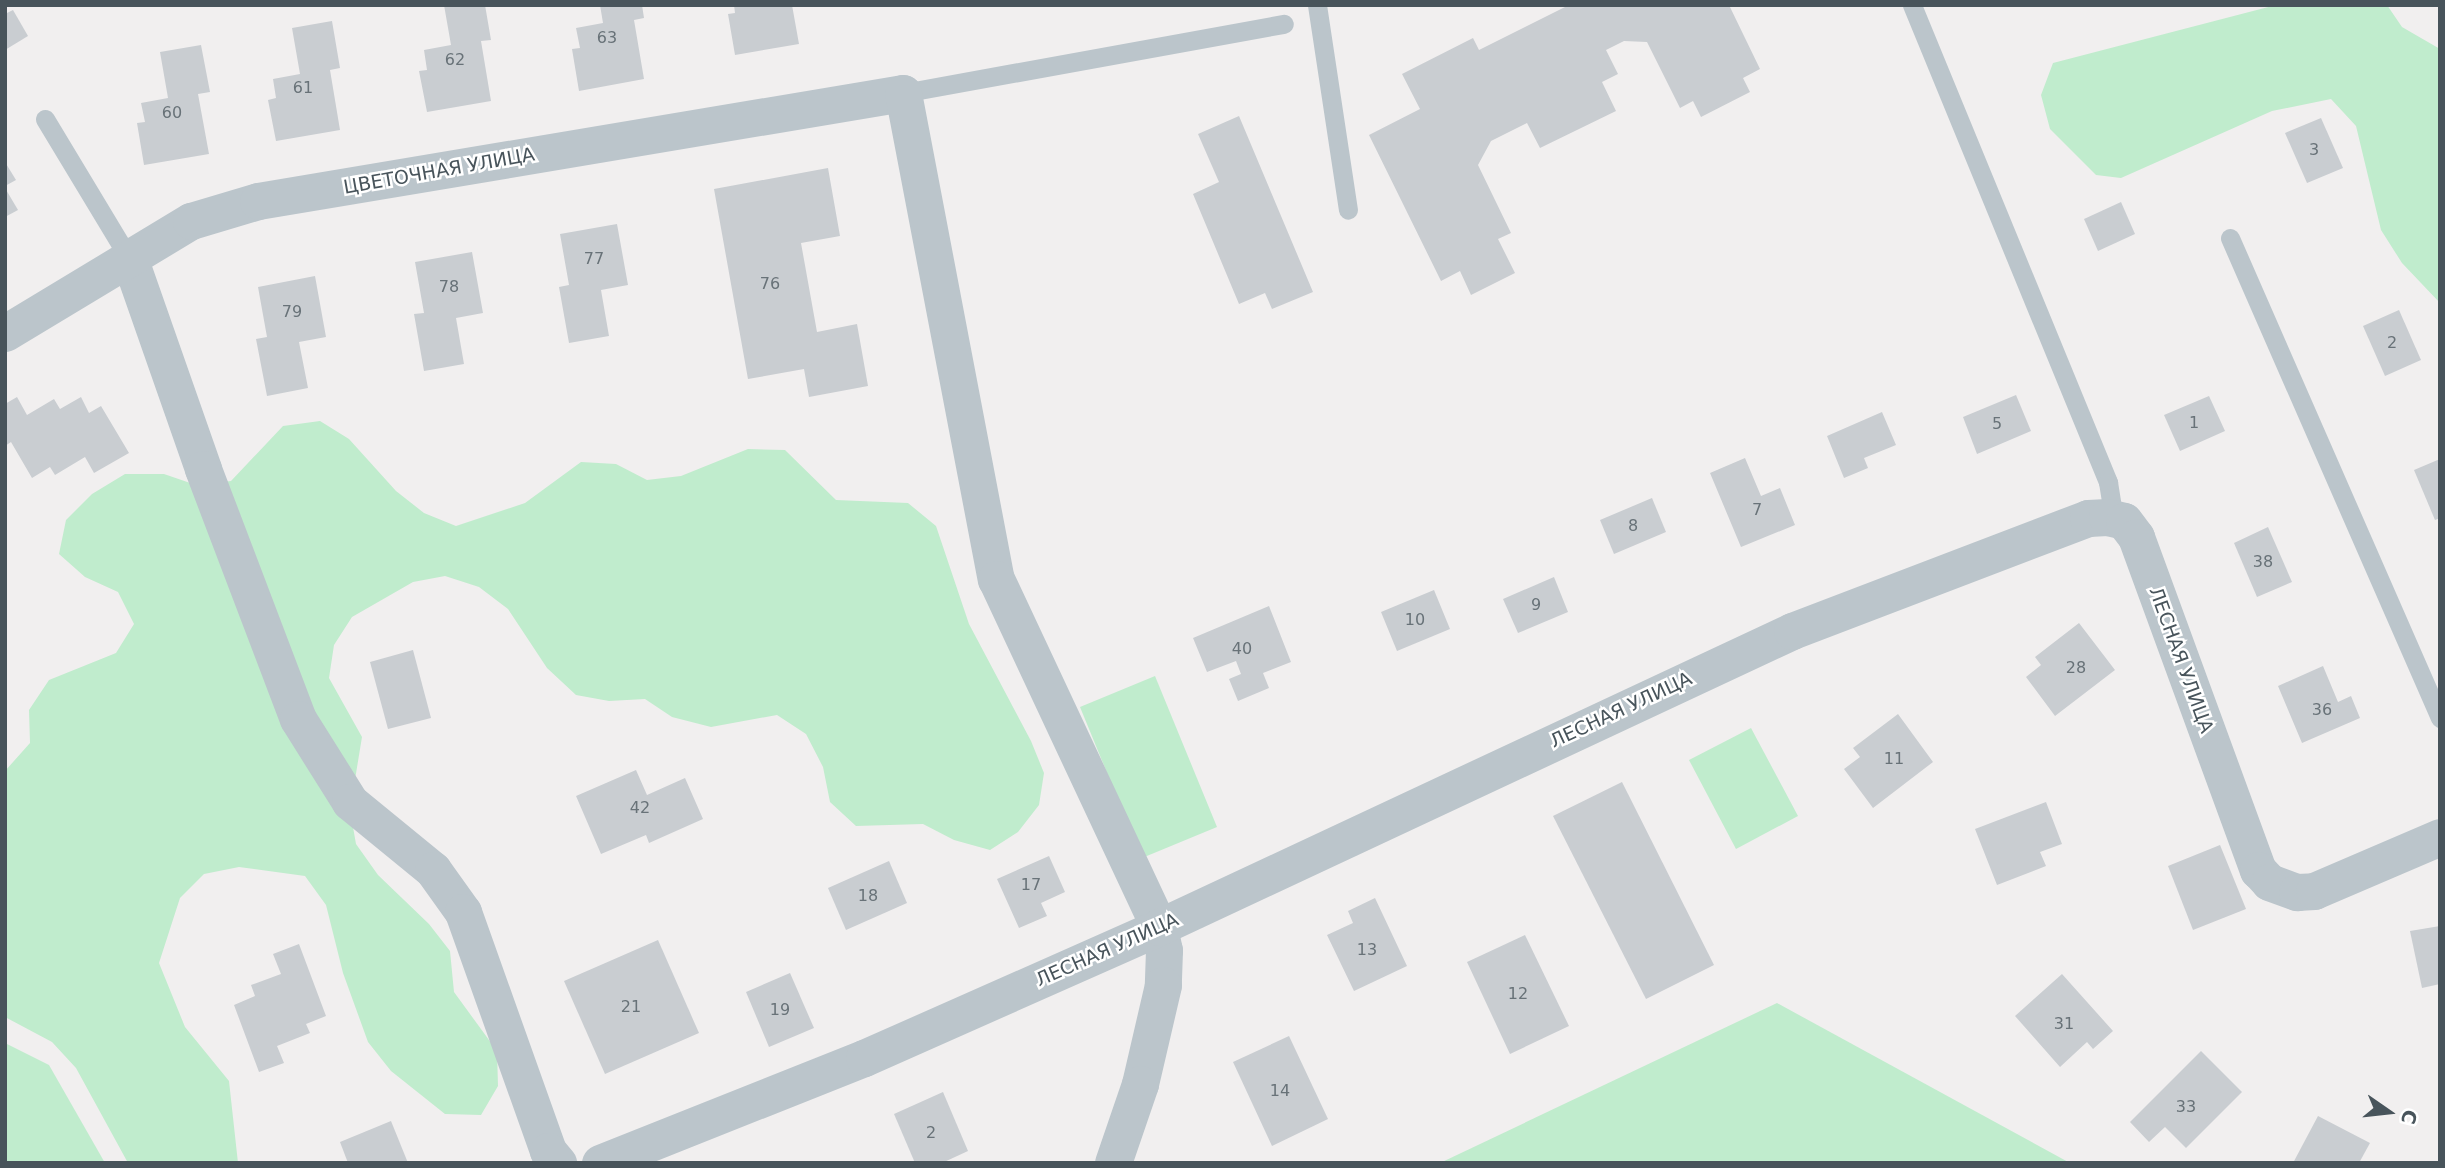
<!DOCTYPE html>
<html>
<head>
<meta charset="utf-8">
<style>
	body { margin:0 }
	#map { position:relative; width:2445px; height:1168px; overflow:hidden; background:#f1efef; font-family:"DejaVu Sans",sans-serif }
	div>[style] { position:absolute }
	.green>* { inset:0; background:#c0eccd }
	.building>* { inset:0; background:#c9cdd1 }
	.lane>* { height:19px; margin:-9.5px; padding:0 9.5px; transform-origin:9.5px; border-radius:9.5px; background:#bbc5cb }
	.street>* { height:37px; margin:-18.5px; padding:0 18.5px; transform-origin:18.5px; border-radius:18.5px; background:#bbc5cb }
	span { translate:-50% -50%; white-space:nowrap; text-align:center; line-height:1.15; -webkit-text-stroke:5px #fff; paint-order:stroke }
	.number-label { font-size:16px; color:#687278 }
	.number-label span { -webkit-text-stroke-width:0 }
	.street-label { font-size:19px; color:#48545b }
	.frame { position:absolute; inset:0; border:7px solid #48545b; pointer-events:none }
	.north { position:absolute; left:2354px; top:1077px; width:70px; height:70px; -webkit-text-stroke:5px #fff; paint-order:stroke; rotate:104deg; font-size:19px; font-weight:700; line-height:28px; text-align:center; color:#48545b }
	.north::after { content:''; display:block; margin:auto; width:24px; height:32px; background:#48545b; clip-path:polygon(50% 0,100% 100%,50% 72%,0 100%) }
</style>
</head>
<body>
<div id="map">
	<div class="green">
		<i style="clip-path:polygon(2276px 5px,2387px 5px,2402px 27px,2440px 49px,2440px 303px,2402px 263px,2381px 230px,2356px 126px,2331px 99px,2272px 111px,2121px 178px,2096px 175px,2050px 129px,2041px 95px,2053px 63px)"></i>
		<i style="clip-path:polygon(320px 421px,349px 439px,396px 491px,424px 513px,456px 526px,525px 503px,581px 462px,616px 464px,647px 480px,681px 476px,748px 449px,785px 450px,836px 500px,908px 503px,936px 526px,969px 624px,1031px 741px,1044px 773px,1039px 805px,1018px 832px,990px 850px,954px 840px,923px 824px,856px 826px,830px 802px,823px 767px,806px 734px,777px 715px,711px 727px,672px 717px,645px 699px,609px 701px,576px 695px,547px 668px,508px 609px,479px 587px,445px 576px,413px 582px,352px 617px,334px 645px,329px 678px,362px 737px,350px 810px,356px 844px,378px 875px,429px 924px,450px 951px,454px 992px,497px 1051px,498px 1086px,481px 1115px,445px 1114px,391px 1071px,368px 1042px,343px 973px,326px 905px,305px 876px,239px 867px,204px 874px,180px 898px,159px 963px,185px 1027px,229px 1081px,238px 1163px,128px 1163px,76px 1068px,52px 1042px,5px 1017px,5px 771px,30px 743px,29px 710px,49px 680px,116px 653px,134px 624px,118px 592px,85px 577px,59px 554px,66px 520px,92px 494px,125px 474px,164px 474px,196px 485px,231px 481px,283px 426px)"></i>
		<i style="clip-path:polygon(1155px 676px,1217px 827px,1142px 858px,1080px 707px)"></i>
		<i style="clip-path:polygon(1751px 728px,1798px 816px,1736px 849px,1689px 760px)"></i>
		<i style="clip-path:polygon(1777px 1003px,2070px 1163px,1440px 1163px)"></i>
		<i style="clip-path:polygon(5px 1043px,49px 1065px,105px 1163px,5px 1163px)"></i>
	</div>
	<div class="building">
		<i style="clip-path:polygon(444px 5px,485px 5px,491px 40px,481px 41px,491px 101px,427px 112px,419px 71px,427px 70px,424px 50px,451px 45px)"></i>
		<i style="clip-path:polygon(600px 5px,642px 5px,644px 18px,634px 20px,644px 79px,579px 91px,572px 49px,580px 48px,576px 28px,603px 23px)"></i>
		<i style="clip-path:polygon(734px 5px,792px 5px,799px 44px,735px 55px,728px 14px,735px 13px)"></i>
		<i style="clip-path:polygon(1569px 5px,1729px 5px,1760px 69px,1743px 78px,1750px 92px,1701px 117px,1693px 101px,1680px 108px,1647px 42px,1624px 41px,1606px 50px,1618px 74px,1602px 82px,1616px 111px,1540px 148px,1527px 123px,1491px 141px,1478px 165px,1511px 233px,1498px 239px,1515px 273px,1471px 295px,1460px 271px,1441px 281px,1369px 135px,1420px 109px,1402px 74px,1473px 38px,1479px 50px)"></i>
		<i style="clip-path:polygon(13px 10px,28px 36px,5px 50px,5px 14px)"></i>
		<i style="clip-path:polygon(332px 21px,340px 68px,330px 70px,340px 130px,276px 141px,268px 100px,276px 98px,273px 79px,300px 74px,292px 28px)"></i>
		<i style="clip-path:polygon(201px 45px,210px 92px,198px 94px,209px 154px,144px 165px,137px 123px,145px 122px,141px 103px,168px 98px,160px 52px)"></i>
		<i style="clip-path:polygon(1239px 116px,1313px 292px,1272px 309px,1265px 293px,1239px 304px,1193px 194px,1219px 182px,1198px 134px)"></i>
		<i style="clip-path:polygon(2321px 118px,2343px 168px,2307px 183px,2285px 133px)"></i>
		<i style="clip-path:polygon(5px 162px,16px 180px,5px 186px)"></i>
		<i style="clip-path:polygon(828px 168px,840px 236px,801px 243px,817px 332px,857px 324px,868px 386px,809px 397px,804px 369px,748px 379px,714px 189px)"></i>
		<i style="clip-path:polygon(5px 188px,18px 210px,5px 217px)"></i>
		<i style="clip-path:polygon(2121px 202px,2135px 234px,2098px 251px,2084px 219px)"></i>
		<i style="clip-path:polygon(617px 224px,628px 285px,601px 290px,609px 336px,569px 343px,559px 287px,569px 285px,560px 234px)"></i>
		<i style="clip-path:polygon(472px 252px,483px 313px,456px 318px,464px 364px,424px 371px,414px 314px,424px 313px,415px 262px)"></i>
		<i style="clip-path:polygon(315px 276px,326px 337px,299px 342px,308px 388px,267px 396px,256px 339px,267px 337px,258px 287px)"></i>
		<i style="clip-path:polygon(2399px 310px,2421px 360px,2385px 376px,2363px 326px)"></i>
		<i style="clip-path:polygon(2016px 395px,2031px 431px,1977px 454px,1963px 417px)"></i>
		<i style="clip-path:polygon(2209px 396px,2225px 431px,2180px 451px,2164px 415px)"></i>
		<i style="clip-path:polygon(17px 397px,27px 415px,54px 399px,60px 409px,81px 397px,89px 413px,101px 406px,129px 453px,94px 473px,85px 457px,55px 475px,50px 467px,32px 478px,11px 442px,5px 446px,5px 404px)"></i>
		<i style="clip-path:polygon(1882px 412px,1896px 445px,1864px 458px,1868px 468px,1844px 478px,1827px 436px)"></i>
		<i style="clip-path:polygon(1745px 458px,1761px 496px,1780px 488px,1795px 525px,1741px 547px,1710px 473px)"></i>
		<i style="clip-path:polygon(2440px 459px,2440px 518px,2435px 520px,2414px 470px)"></i>
		<i style="clip-path:polygon(1652px 498px,1666px 532px,1614px 554px,1600px 520px)"></i>
		<i style="clip-path:polygon(2268px 527px,2292px 582px,2257px 597px,2234px 543px)"></i>
		<i style="clip-path:polygon(1554px 577px,1568px 612px,1518px 633px,1503px 599px)"></i>
		<i style="clip-path:polygon(1434px 590px,1450px 629px,1397px 651px,1381px 612px)"></i>
		<i style="clip-path:polygon(1269px 606px,1291px 662px,1263px 673px,1269px 688px,1238px 701px,1229px 679px,1241px 674px,1236px 661px,1207px 672px,1193px 638px)"></i>
		<i style="clip-path:polygon(2079px 623px,2115px 670px,2055px 716px,2026px 677px,2041px 665px,2035px 657px)"></i>
		<i style="clip-path:polygon(413px 650px,431px 718px,388px 729px,370px 662px)"></i>
		<i style="clip-path:polygon(2323px 666px,2338px 702px,2351px 696px,2360px 718px,2302px 743px,2278px 686px)"></i>
		<i style="clip-path:polygon(1898px 714px,1933px 762px,1873px 808px,1844px 769px,1860px 757px,1853px 748px)"></i>
		<i style="clip-path:polygon(636px 770px,647px 795px,685px 778px,703px 819px,649px 843px,646px 835px,601px 854px,576px 796px)"></i>
		<i style="clip-path:polygon(1622px 782px,1714px 965px,1646px 999px,1553px 816px)"></i>
		<i style="clip-path:polygon(2046px 802px,2062px 844px,2040px 852px,2046px 866px,1997px 885px,1975px 829px)"></i>
		<i style="clip-path:polygon(2220px 845px,2246px 909px,2193px 930px,2168px 866px)"></i>
		<i style="clip-path:polygon(1049px 856px,1065px 892px,1041px 903px,1047px 916px,1019px 928px,997px 879px)"></i>
		<i style="clip-path:polygon(889px 861px,907px 903px,846px 930px,828px 888px)"></i>
		<i style="clip-path:polygon(1375px 898px,1407px 966px,1354px 991px,1327px 935px,1353px 923px,1348px 911px)"></i>
		<i style="clip-path:polygon(2440px 926px,2440px 984px,2422px 988px,2410px 931px)"></i>
		<i style="clip-path:polygon(1525px 935px,1569px 1026px,1510px 1054px,1467px 962px)"></i>
		<i style="clip-path:polygon(658px 940px,699px 1033px,605px 1074px,564px 981px)"></i>
		<i style="clip-path:polygon(299px 944px,326px 1016px,306px 1024px,310px 1033px,277px 1046px,284px 1063px,259px 1072px,234px 1005px,255px 996px,251px 985px,281px 974px,273px 954px)"></i>
		<i style="clip-path:polygon(790px 973px,814px 1028px,769px 1047px,746px 992px)"></i>
		<i style="clip-path:polygon(2062px 974px,2113px 1031px,2093px 1049px,2087px 1042px,2060px 1067px,2015px 1016px)"></i>
		<i style="clip-path:polygon(1289px 1036px,1328px 1119px,1272px 1146px,1233px 1062px)"></i>
		<i style="clip-path:polygon(2201px 1051px,2242px 1092px,2186px 1148px,2165px 1127px,2149px 1142px,2130px 1122px)"></i>
		<i style="clip-path:polygon(943px 1092px,968px 1151px,942px 1163px,915px 1163px,894px 1114px)"></i>
		<i style="clip-path:polygon(2318px 1116px,2370px 1143px,2359px 1163px,2293px 1163px)"></i>
		<i style="clip-path:polygon(391px 1121px,408px 1163px,348px 1163px,340px 1142px)"></i>
	</div>
	<div class="lane">
		<i style="left:1317px;top:5px;width:207px;rotate:81.4deg"></i>
		<i style="left:1912px;top:5px;width:516px;rotate:67.66deg"></i>
		<i style="left:2108px;top:482px;width:37px;rotate:81deg"></i>
		<i style="left:903px;top:93px;width:387px;rotate:-10.3deg"></i>
		<i style="left:45px;top:119px;width:165px;rotate:58.9deg"></i>
		<i style="left:2230px;top:238px;width:524px;rotate:66.37deg"></i>
	</div>
	<div class="street">
		<i style="left:130px;top:260px;width:221px;rotate:70.7deg"></i>
		<i style="left:203px;top:469px;width:267px;rotate:69.2deg"></i>
		<i style="left:298px;top:719px;width:98px;rotate:57.9deg"></i>
		<i style="left:350px;top:802px;width:107px;rotate:39.3deg"></i>
		<i style="left:433px;top:870px;width:52px;rotate:54.5deg"></i>
		<i style="left:463px;top:912px;width:254px;rotate:70.4deg"></i>
		<i style="left:548px;top:1151px;width:16px;rotate:50deg"></i>
		<i style="left:5px;top:333px;width:217px;rotate:-31.1deg"></i>
		<i style="left:191px;top:221px;width:70px;rotate:-16.6deg"></i>
		<i style="left:258px;top:201px;width:654px;rotate:-9.51deg"></i>
		<i style="left:903px;top:93px;width:495px;rotate:79.2deg"></i>
		<i style="left:996px;top:579px;width:384px;rotate:64.9deg"></i>
		<i style="left:1159px;top:927px;width:24px;rotate:78deg"></i>
		<i style="left:1164px;top:950px;width:35px;rotate:92deg"></i>
		<i style="left:1163px;top:985px;width:102px;rotate:103.1deg"></i>
		<i style="left:1140px;top:1084px;width:83px;rotate:108.9deg"></i>
		<i style="left:600px;top:1163px;width:284px;rotate:-21.7deg"></i>
		<i style="left:864px;top:1058px;width:323px;rotate:-23.9deg"></i>
		<i style="left:1159px;top:927px;width:699px;rotate:-25.06deg"></i>
		<i style="left:1792px;top:631px;width:317px;rotate:-20.9deg"></i>
		<i style="left:2088px;top:518px;width:19px;rotate:-3deg"></i>
		<i style="left:2107px;top:517px;width:17px;rotate:13deg"></i>
		<i style="left:2124px;top:521px;width:20px;rotate:53deg"></i>
		<i style="left:2136px;top:537px;width:355px;rotate:69.9deg"></i>
		<i style="left:2258px;top:870px;width:16px;rotate:47deg"></i>
		<i style="left:2269px;top:882px;width:30px;rotate:20deg"></i>
		<i style="left:2297px;top:892px;width:17px;rotate:-3deg"></i>
		<i style="left:2314px;top:891px;width:137px;rotate:-23.2deg"></i>
	</div>
	<div class="number-label">
		<span style="left:607px;top:38px">63</span>
		<span style="left:455px;top:60px">62</span>
		<span style="left:303px;top:88px">61</span>
		<span style="left:172px;top:113px">60</span>
		<span style="left:2314px;top:150px">3</span>
		<span style="left:594px;top:259px">77</span>
		<span style="left:770px;top:284px">76</span>
		<span style="left:449px;top:287px">78</span>
		<span style="left:292px;top:312px">79</span>
		<span style="left:2392px;top:343px">2</span>
		<span style="left:2194px;top:423px">1</span>
		<span style="left:1997px;top:424px">5</span>
		<span style="left:1757px;top:510px">7</span>
		<span style="left:1633px;top:526px">8</span>
		<span style="left:2263px;top:562px">38</span>
		<span style="left:1536px;top:605px">9</span>
		<span style="left:1415px;top:620px">10</span>
		<span style="left:1242px;top:649px">40</span>
		<span style="left:2076px;top:668px">28</span>
		<span style="left:2322px;top:710px">36</span>
		<span style="left:1894px;top:759px">11</span>
		<span style="left:640px;top:808px">42</span>
		<span style="left:1031px;top:885px">17</span>
		<span style="left:868px;top:896px">18</span>
		<span style="left:1367px;top:950px">13</span>
		<span style="left:1518px;top:994px">12</span>
		<span style="left:631px;top:1007px">21</span>
		<span style="left:780px;top:1010px">19</span>
		<span style="left:2064px;top:1024px">31</span>
		<span style="left:1280px;top:1091px">14</span>
		<span style="left:2186px;top:1107px">33</span>
		<span style="left:931px;top:1133px">2</span>
	</div>
	<div class="street-label">
		<span style="left:439px;top:171px;rotate:-10deg">ЦВЕТОЧНАЯ УЛИЦА</span>
		<span style="left:2181px;top:660px;rotate:70deg">ЛЕСНАЯ УЛИЦА</span>
		<span style="left:1621px;top:710px;rotate:-25deg">ЛЕСНАЯ УЛИЦА</span>
		<span style="left:1107px;top:950px;rotate:-24deg">ЛЕСНАЯ УЛИЦА</span>
	</div>
	<div class="frame"></div>
	<div class="north">С</div>
</div>
</body>
</html>
